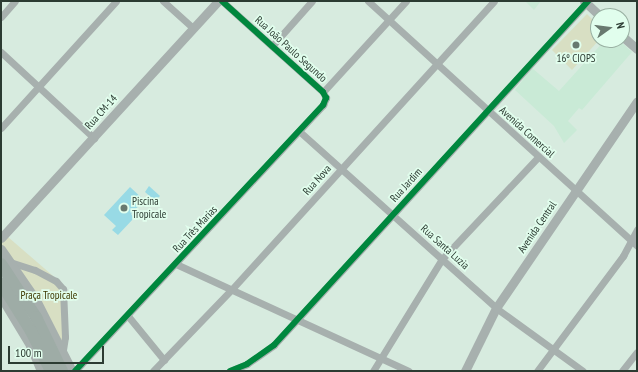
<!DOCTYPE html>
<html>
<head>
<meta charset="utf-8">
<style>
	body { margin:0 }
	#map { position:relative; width:638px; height:372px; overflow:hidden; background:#d7ebdf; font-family:"PT Sans Narrow",sans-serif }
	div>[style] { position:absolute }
	.built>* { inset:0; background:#c9ead6 }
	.green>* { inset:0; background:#d8dfc3 }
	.water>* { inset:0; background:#98dae5 }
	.minor>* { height:7px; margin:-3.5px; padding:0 3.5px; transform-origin:3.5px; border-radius:3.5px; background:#a7b0ae }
	.tertiary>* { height:9px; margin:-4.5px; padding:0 4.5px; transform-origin:4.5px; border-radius:4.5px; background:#a7b0ae }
	.trunk>* { height:12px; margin:-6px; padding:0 6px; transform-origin:6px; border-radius:6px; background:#9eaca6 }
	.cycleway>* { height:6px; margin:-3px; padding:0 3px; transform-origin:3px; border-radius:3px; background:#00873e }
	.dots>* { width:11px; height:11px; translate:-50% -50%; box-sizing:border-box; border:2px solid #e1feed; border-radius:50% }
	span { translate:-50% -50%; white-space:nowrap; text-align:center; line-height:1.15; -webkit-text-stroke:3.5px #e1feed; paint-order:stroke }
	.street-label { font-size:11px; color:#2c3b32 }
	.poi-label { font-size:11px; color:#2c3b32 }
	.left { translate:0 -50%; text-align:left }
	.park-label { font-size:11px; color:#3e3800 }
	.frame { position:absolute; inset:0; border:2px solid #2c3b32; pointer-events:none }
	.north { position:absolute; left:590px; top:8px; width:40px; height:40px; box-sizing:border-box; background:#e1feed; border:1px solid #99b0a2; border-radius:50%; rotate:76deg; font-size:11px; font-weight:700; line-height:16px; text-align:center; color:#2c3b32 }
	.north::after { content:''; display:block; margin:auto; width:14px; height:18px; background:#68796f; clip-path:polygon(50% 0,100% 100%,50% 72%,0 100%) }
	.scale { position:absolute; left:8px; top:346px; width:96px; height:18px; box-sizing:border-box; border:2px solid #2c3b32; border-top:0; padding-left:5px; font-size:12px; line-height:14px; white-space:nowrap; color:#2c3b32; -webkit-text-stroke:3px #e1feed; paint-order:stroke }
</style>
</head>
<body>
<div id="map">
	<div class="built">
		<i style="clip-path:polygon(525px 1px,541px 1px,534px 10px)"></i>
		<i style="clip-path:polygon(605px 40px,619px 40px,632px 52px,582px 110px,579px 108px,568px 121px,577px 130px,564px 143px,554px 126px,515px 90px,532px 68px,559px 91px)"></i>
	</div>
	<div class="green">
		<i style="clip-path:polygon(587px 14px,598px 25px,599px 40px,572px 70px,552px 50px)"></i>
		<i style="clip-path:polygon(8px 237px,52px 275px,63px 289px,63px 350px,1px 249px,1px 240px)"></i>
	</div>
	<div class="water">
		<i style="clip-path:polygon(149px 186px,160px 196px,155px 201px,145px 192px)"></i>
		<i style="clip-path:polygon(130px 187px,144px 200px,131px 214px,134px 218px,118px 235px,112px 230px,116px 226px,104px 215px)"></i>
	</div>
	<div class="minor">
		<i style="left:163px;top:1px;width:40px;rotate:42deg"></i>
		<i style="left:368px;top:1px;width:364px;rotate:42.3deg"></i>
		<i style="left:1px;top:17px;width:21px;rotate:-49deg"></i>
		<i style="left:272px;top:46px;width:60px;rotate:-48.4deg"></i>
		<i style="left:1px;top:52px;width:127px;rotate:42.8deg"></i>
		<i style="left:323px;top:92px;width:123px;rotate:-47.6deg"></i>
		<i style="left:1px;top:128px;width:171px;rotate:-47.8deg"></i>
		<i style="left:299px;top:131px;width:265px;rotate:41.9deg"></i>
		<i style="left:496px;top:308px;width:107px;rotate:35.9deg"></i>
		<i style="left:10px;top:262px;width:26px;rotate:18deg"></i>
		<i style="left:35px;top:270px;width:24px;rotate:28deg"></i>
		<i style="left:56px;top:281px;width:11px;rotate:49deg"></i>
		<i style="left:63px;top:289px;width:48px;rotate:87.6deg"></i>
		<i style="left:65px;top:337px;width:13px;rotate:99deg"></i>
		<i style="left:176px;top:264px;width:256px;rotate:24.7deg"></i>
		<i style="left:128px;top:316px;width:57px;rotate:50.7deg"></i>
		<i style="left:75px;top:371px;width:364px;rotate:-47deg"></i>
		<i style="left:323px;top:105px;width:8px;rotate:-67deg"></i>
		<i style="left:326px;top:98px;width:7px;rotate:-117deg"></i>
		<i style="left:323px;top:92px;width:136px;rotate:-138deg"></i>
		<i style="left:153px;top:371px;width:114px;rotate:-46.1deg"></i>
		<i style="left:232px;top:289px;width:389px;rotate:-47.7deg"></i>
		<i style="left:230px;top:371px;width:18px;rotate:-22deg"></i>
		<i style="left:247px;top:364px;width:33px;rotate:-35deg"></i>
		<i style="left:274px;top:345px;width:466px;rotate:-47.6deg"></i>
		<i style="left:373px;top:371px;width:132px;rotate:-58.4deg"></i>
		<i style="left:442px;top:259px;width:140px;rotate:-46.7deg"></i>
		<i style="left:537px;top:371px;width:144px;rotate:-53.2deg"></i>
		<i style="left:623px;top:256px;width:30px;rotate:-62deg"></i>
		<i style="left:622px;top:371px;width:24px;rotate:-52deg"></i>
	</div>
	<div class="tertiary">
		<i style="left:584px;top:1px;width:22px;rotate:43deg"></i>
		<i style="left:622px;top:36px;width:20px;rotate:41deg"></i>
		<i style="left:1px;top:238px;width:321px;rotate:-47.5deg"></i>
		<i style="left:1px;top:249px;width:62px;rotate:55.5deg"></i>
		<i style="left:36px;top:300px;width:80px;rotate:63.1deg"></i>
		<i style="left:1px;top:297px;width:56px;rotate:58.9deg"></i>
		<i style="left:30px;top:345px;width:28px;rotate:67deg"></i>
		<i style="left:465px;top:371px;width:70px;rotate:-63.8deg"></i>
		<i style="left:496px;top:308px;width:250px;rotate:-55.7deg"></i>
	</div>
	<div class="trunk">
		<i style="left:1px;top:264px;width:64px;rotate:56.6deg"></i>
		<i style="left:36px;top:317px;width:60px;rotate:64.3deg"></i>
		<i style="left:1px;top:283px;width:57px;rotate:58deg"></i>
		<i style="left:31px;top:331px;width:45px;rotate:63.4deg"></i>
	</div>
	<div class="cycleway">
		<i style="left:75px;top:371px;width:364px;rotate:-47deg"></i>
		<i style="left:323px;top:105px;width:8px;rotate:-67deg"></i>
		<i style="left:326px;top:98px;width:7px;rotate:-117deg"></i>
		<i style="left:323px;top:92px;width:136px;rotate:-138deg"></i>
		<i style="left:230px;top:371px;width:18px;rotate:-22deg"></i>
		<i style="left:247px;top:364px;width:33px;rotate:-35deg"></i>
		<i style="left:274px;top:345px;width:466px;rotate:-47.6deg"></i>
	</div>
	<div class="dots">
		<i style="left:576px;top:45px;background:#68796f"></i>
		<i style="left:124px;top:208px;background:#68796f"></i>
	</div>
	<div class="street-label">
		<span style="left:291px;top:49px;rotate:42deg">Rua João Paulo Segundo</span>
		<span style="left:101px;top:112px;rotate:-48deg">Rua CM-14</span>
		<span style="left:527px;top:132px;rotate:42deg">Avenida Comercial</span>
		<span style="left:317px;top:180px;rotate:-48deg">Rua Nova</span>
		<span style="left:406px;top:185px;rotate:-48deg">Rua Jardim</span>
		<span style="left:537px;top:227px;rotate:-56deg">Avenida Central</span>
		<span style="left:195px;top:229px;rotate:-47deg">Rua Três Marias</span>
		<span style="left:445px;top:247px;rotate:42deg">Rua Santa Luzia</span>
	</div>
	<div class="poi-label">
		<span style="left:576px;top:58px">16º CIOPS</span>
		<span class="left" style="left:132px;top:208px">Piscina<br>Tropicale</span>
	</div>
	<div class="park-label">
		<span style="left:49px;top:295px">Praça Tropicale</span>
	</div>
	<div class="frame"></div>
	<div class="north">N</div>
	<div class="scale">100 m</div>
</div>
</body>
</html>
